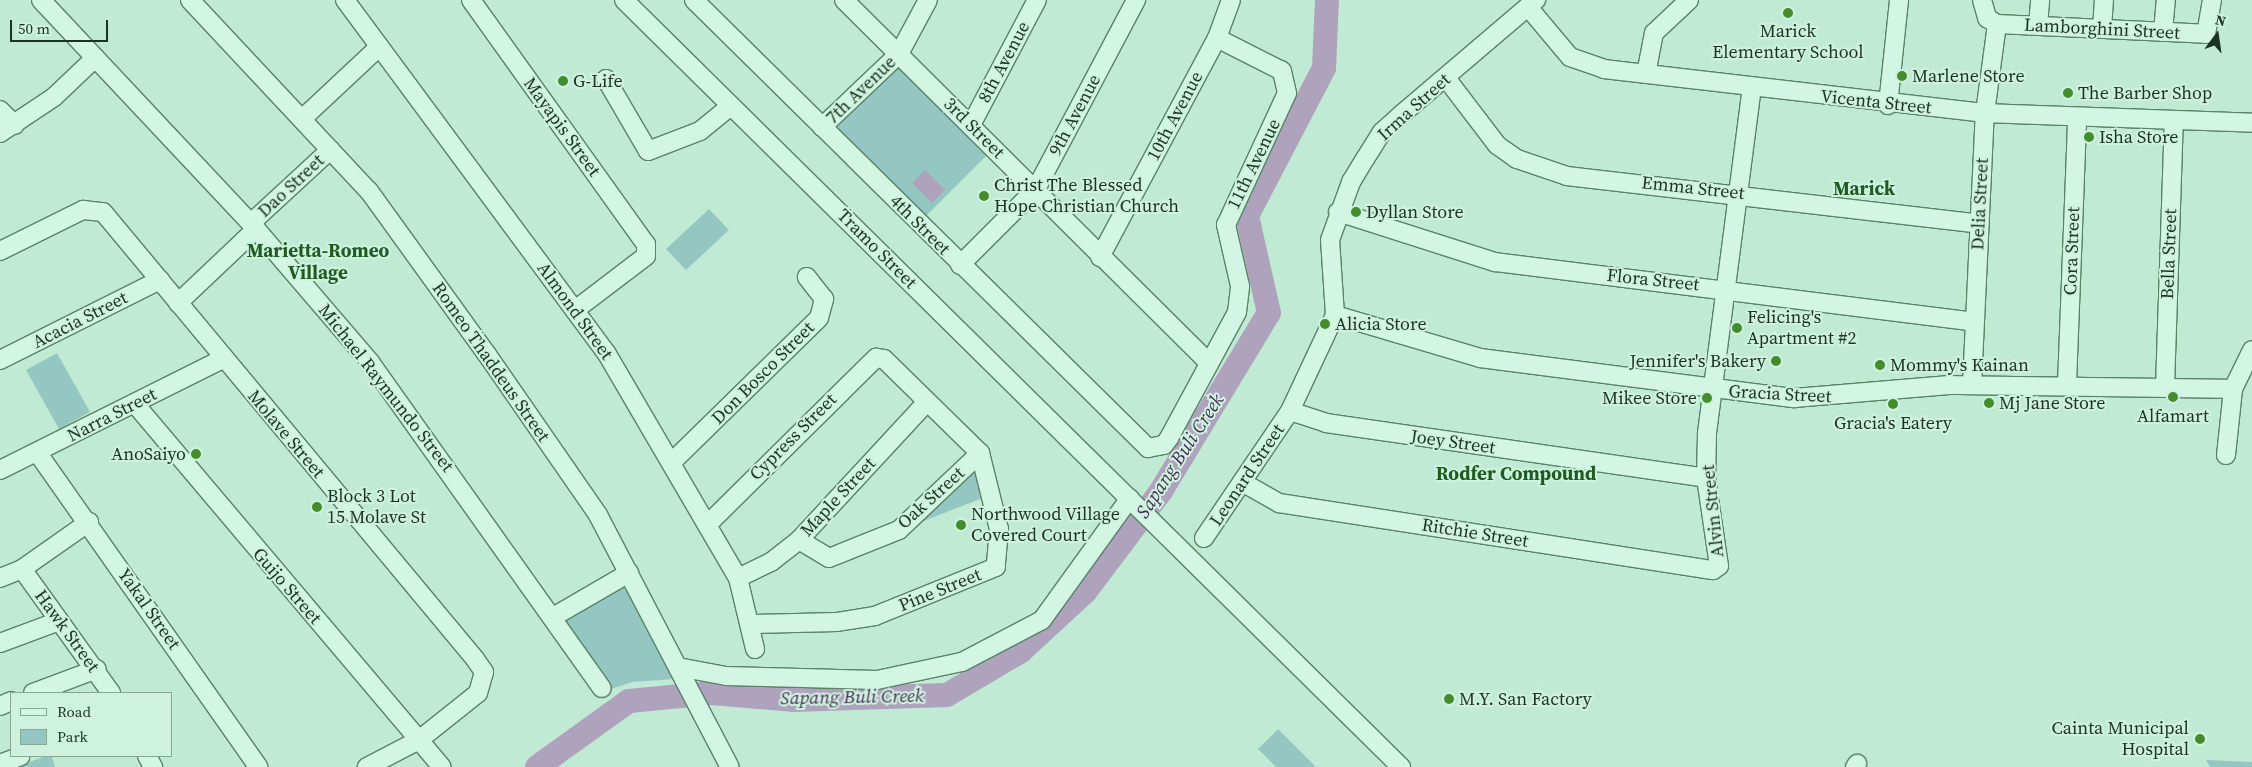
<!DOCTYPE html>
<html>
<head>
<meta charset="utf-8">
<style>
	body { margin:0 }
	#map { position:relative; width:2252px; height:767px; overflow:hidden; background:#c0ead4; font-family:"Source Serif 4",serif }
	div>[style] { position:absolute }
	.green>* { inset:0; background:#95c7c2 }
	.water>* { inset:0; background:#afa2bd }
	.river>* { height:24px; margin:-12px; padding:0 12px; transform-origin:12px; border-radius:12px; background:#afa2bd }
	.roads { filter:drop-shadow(1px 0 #598266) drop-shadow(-1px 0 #598266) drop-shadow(0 1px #598266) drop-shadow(0 -1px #598266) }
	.minor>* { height:18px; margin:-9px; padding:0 9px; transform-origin:9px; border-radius:9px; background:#d2f6e3 }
	.dots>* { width:14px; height:14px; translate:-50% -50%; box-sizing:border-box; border:2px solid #cff2e0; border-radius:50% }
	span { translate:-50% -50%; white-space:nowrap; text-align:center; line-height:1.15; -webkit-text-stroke:4px #cff2e0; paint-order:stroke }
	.street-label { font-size:18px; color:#1d3322 }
	.poi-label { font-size:18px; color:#1d3322 }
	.left { translate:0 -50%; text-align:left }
	.right { translate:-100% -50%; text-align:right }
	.neighbourhood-label { font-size:19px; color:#205c1f; font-weight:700 }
	.water-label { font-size:19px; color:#472d52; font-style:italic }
	.legend { position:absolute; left:10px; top:692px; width:162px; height:65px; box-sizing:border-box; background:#cff2e0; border:1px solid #88a694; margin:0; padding:6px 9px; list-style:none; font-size:15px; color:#1d3322 }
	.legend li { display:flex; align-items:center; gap:10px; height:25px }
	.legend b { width:25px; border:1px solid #88a694 }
	.north { position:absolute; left:2192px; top:10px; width:50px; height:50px; -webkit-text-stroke:4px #cff2e0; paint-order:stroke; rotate:14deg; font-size:14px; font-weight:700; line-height:20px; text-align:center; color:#1d3322 }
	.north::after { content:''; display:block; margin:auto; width:18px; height:22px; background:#1d3322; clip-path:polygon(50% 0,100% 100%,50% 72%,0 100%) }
	.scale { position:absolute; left:10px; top:20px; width:98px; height:22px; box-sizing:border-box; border:2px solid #1d3322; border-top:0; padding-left:6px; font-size:15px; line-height:18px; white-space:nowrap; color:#1d3322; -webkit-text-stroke:4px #cff2e0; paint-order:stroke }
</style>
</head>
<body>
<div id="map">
	<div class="green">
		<i style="clip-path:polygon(900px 65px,988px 154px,925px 217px,835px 129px)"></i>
		<i style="clip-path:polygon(709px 209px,729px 230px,686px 270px,666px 249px)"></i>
		<i style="clip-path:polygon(57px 353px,90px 412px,59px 429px,26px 370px)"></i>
		<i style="clip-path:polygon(980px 461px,988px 496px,908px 527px)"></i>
		<i style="clip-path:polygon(627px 586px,675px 679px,632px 682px,608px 690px,566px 620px)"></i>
		<i style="clip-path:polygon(1278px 729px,1316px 767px,1276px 767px,1258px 749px)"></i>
		<i style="clip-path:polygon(46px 756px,52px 756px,55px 767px,15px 767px)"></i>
		<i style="clip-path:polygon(2206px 760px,2252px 762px,2252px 767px,2210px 767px)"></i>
	</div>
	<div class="water">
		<i style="clip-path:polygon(925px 170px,945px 190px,932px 203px,912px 183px)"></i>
	</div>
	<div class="river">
		<i style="left:537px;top:767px;width:113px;rotate:-35.7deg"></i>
		<i style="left:629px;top:701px;width:83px;rotate:-5.5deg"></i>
		<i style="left:712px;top:693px;width:81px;rotate:4.9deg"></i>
		<i style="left:793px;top:700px;width:154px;rotate:-1.9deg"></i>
		<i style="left:947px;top:695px;width:86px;rotate:-30.7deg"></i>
		<i style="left:1021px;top:651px;width:87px;rotate:-42.7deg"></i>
		<i style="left:1085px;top:592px;width:126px;rotate:-53deg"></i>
		<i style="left:1161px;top:491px;width:208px;rotate:-58.8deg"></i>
		<i style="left:1269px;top:313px;width:99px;rotate:-102.8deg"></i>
		<i style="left:1247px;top:216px;width:167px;rotate:-62.5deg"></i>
		<i style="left:1324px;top:68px;width:68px;rotate:-87.5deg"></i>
	</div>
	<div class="roads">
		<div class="minor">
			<i style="left:41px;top:0;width:314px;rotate:46.8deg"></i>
			<i style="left:256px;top:229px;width:175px;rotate:49.4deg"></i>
			<i style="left:370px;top:362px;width:400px;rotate:54.6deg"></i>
			<i style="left:190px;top:0;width:262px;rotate:46.9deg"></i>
			<i style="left:369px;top:191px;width:200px;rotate:54.2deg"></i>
			<i style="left:486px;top:353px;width:197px;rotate:55.3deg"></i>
			<i style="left:598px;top:515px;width:284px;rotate:62.4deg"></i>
			<i style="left:345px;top:0;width:440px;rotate:53.5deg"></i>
			<i style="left:607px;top:354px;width:259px;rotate:59.7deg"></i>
			<i style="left:738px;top:578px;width:73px;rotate:76.5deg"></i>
			<i style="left:471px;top:0;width:300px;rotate:54.4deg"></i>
			<i style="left:646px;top:244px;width:12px;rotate:90deg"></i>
			<i style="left:646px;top:256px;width:89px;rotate:142.7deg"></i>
			<i style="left:624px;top:0;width:1092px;rotate:44.63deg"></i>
			<i style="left:694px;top:0;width:638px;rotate:44.62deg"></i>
			<i style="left:1148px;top:448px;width:16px;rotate:-11deg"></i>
			<i style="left:1164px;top:445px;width:9px;rotate:-54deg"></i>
			<i style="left:1169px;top:438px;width:143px;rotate:-61.6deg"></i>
			<i style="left:1237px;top:312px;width:26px;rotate:-83deg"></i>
			<i style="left:1240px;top:286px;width:63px;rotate:-102.9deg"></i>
			<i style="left:1226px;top:225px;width:145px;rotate:-65.2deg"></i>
			<i style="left:1287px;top:93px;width:23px;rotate:-103deg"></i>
			<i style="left:1282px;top:71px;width:73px;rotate:-153.1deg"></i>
			<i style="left:844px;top:0;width:515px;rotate:44.84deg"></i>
			<i style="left:1982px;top:0;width:19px;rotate:74deg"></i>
			<i style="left:1987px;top:18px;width:12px;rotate:31deg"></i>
			<i style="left:1528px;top:7px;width:65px;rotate:50deg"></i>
			<i style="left:1570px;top:57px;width:36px;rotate:19deg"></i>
			<i style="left:1604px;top:69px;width:384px;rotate:6.6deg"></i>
			<i style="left:1985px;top:113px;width:267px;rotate:2.1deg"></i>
			<i style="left:1997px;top:24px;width:209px;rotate:2.7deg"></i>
			<i style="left:2206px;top:34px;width:35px;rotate:-80deg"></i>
			<i style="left:2038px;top:25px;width:25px;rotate:-85deg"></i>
			<i style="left:2102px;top:28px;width:28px;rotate:-86deg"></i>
			<i style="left:2163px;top:32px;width:32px;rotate:-85deg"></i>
			<i style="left:1646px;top:74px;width:42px;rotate:-79deg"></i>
			<i style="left:1654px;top:33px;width:48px;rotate:-43.3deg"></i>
			<i style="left:1446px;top:78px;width:84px;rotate:52.7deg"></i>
			<i style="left:1497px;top:145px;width:24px;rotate:35deg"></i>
			<i style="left:1517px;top:159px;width:53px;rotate:18.8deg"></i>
			<i style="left:1567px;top:176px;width:415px;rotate:6.6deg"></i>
			<i style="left:606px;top:79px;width:83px;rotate:59.7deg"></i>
			<i style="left:648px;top:151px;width:56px;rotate:-21deg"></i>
			<i style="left:700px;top:131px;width:40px;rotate:-39deg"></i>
			<i style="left:1888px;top:105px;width:106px;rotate:-84deg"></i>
			<i style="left:0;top:110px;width:21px;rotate:45deg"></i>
			<i style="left:302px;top:119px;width:105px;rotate:-43.1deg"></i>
			<i style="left:971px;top:125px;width:141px;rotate:-62.2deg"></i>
			<i style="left:822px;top:127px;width:106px;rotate:-43.5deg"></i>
			<i style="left:899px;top:54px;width:61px;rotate:-61.8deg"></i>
			<i style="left:0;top:133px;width:65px;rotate:-33.7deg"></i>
			<i style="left:54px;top:97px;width:57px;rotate:-43.6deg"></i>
			<i style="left:1338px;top:212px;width:165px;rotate:17.7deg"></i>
			<i style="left:1495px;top:262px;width:483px;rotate:7.1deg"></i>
			<i style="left:251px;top:223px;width:108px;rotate:-42.7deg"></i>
			<i style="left:0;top:251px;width:93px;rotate:-26.3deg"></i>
			<i style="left:83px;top:210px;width:20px;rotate:6deg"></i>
			<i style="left:103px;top:212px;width:582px;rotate:50.23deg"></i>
			<i style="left:475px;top:659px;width:16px;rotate:55deg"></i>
			<i style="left:484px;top:672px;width:22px;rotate:106deg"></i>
			<i style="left:478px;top:693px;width:75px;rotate:141.5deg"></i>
			<i style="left:419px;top:740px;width:59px;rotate:152.6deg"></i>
			<i style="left:1100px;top:257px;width:248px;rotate:-61.9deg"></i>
			<i style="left:1217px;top:38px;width:40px;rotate:-69.8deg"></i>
			<i style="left:960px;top:265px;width:107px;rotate:-45deg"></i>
			<i style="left:1036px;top:189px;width:214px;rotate:-62.1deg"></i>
			<i style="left:178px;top:303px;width:108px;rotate:-43.5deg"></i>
			<i style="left:1335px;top:315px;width:151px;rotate:16.5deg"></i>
			<i style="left:1480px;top:358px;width:317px;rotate:7.3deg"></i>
			<i style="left:1794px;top:398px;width:156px;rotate:-4.8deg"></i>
			<i style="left:1949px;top:385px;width:284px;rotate:0.8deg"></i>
			<i style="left:0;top:360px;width:179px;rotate:-26.6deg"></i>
			<i style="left:2067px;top:384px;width:266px;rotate:-87.8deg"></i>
			<i style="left:1972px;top:385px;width:272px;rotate:-87.3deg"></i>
			<i style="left:1985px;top:113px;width:90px;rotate:-82.3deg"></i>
			<i style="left:2165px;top:387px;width:267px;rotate:-88.1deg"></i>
			<i style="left:135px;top:404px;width:475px;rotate:49.8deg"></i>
			<i style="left:1290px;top:411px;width:38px;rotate:18deg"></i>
			<i style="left:1326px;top:423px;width:384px;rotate:8.2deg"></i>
			<i style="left:37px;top:452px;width:385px;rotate:54.9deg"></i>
			<i style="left:2226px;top:455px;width:66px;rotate:-83.9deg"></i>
			<i style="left:2233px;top:389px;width:43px;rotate:-64deg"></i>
			<i style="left:673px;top:461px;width:204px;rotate:-44.4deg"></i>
			<i style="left:819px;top:318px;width:20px;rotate:-75deg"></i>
			<i style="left:824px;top:299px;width:28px;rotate:-128deg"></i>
			<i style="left:0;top:470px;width:249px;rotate:-26.5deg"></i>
			<i style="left:1242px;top:482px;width:43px;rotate:29.6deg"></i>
			<i style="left:1279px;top:503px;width:439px;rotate:8.8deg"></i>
			<i style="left:1713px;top:570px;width:7px;rotate:-34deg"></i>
			<i style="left:1719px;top:566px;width:89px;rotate:-98.4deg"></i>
			<i style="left:1706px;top:478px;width:45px;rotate:-88.7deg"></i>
			<i style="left:1707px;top:433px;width:348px;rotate:-82.6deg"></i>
			<i style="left:707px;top:525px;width:238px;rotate:-44.7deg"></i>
			<i style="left:876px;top:358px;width:8px;rotate:7deg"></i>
			<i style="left:884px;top:359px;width:134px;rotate:44.4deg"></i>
			<i style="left:980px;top:453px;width:78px;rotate:76deg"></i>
			<i style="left:999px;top:529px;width:38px;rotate:95deg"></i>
			<i style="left:996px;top:567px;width:131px;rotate:158deg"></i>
			<i style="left:875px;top:616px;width:38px;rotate:171deg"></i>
			<i style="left:837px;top:622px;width:84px;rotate:178.6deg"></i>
			<i style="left:1204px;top:538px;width:153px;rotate:-55.9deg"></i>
			<i style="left:1290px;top:411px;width:106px;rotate:-64.9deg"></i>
			<i style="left:1335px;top:315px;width:75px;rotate:-93.8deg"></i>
			<i style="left:1330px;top:240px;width:62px;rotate:-70.1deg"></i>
			<i style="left:1351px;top:182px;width:27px;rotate:-59deg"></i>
			<i style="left:1365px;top:159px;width:32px;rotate:-58deg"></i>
			<i style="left:1382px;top:132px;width:28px;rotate:-42deg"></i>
			<i style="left:1403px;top:113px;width:175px;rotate:-40.4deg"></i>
			<i style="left:799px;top:540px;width:35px;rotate:31deg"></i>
			<i style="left:829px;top:558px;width:75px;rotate:-21.8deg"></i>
			<i style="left:899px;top:530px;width:112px;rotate:-43.5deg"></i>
			<i style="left:22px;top:569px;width:153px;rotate:54.3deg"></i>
			<i style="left:0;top:578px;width:24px;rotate:-22deg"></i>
			<i style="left:22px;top:569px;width:82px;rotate:-35deg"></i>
			<i style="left:738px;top:578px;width:37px;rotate:-26deg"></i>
			<i style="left:771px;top:562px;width:36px;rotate:-38deg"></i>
			<i style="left:799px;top:540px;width:188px;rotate:-47.2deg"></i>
			<i style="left:553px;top:617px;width:88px;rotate:-30.1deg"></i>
			<i style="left:0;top:643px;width:63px;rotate:-20.4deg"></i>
			<i style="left:678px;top:667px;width:49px;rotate:10.6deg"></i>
			<i style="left:726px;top:676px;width:151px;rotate:1.5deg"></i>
			<i style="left:877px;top:680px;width:87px;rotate:-12deg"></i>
			<i style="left:962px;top:662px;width:90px;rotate:-27.7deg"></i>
			<i style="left:1042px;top:620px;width:150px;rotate:-54.2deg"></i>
			<i style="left:33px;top:693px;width:68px;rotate:-20.6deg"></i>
			<i style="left:0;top:706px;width:12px;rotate:-24deg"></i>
			<i style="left:147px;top:756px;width:13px;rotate:61deg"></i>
			<i style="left:0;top:764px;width:22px;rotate:-21deg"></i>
			<i style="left:1855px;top:767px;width:4px;rotate:-56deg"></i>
		</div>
	</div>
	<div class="dots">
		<i style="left:1788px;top:13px;background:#438d2d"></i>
		<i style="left:1902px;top:76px;background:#438d2d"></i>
		<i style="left:563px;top:81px;background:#438d2d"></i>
		<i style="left:2068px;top:93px;background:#438d2d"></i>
		<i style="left:2089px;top:137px;background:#438d2d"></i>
		<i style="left:984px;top:196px;background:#438d2d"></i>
		<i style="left:1356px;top:212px;background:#438d2d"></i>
		<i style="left:1325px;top:324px;background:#438d2d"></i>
		<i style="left:1737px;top:328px;background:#438d2d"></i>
		<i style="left:1776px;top:361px;background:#438d2d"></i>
		<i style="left:1880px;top:365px;background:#438d2d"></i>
		<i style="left:2173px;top:397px;background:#438d2d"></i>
		<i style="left:1707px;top:398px;background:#438d2d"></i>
		<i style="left:1989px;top:403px;background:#438d2d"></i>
		<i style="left:1893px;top:404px;background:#438d2d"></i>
		<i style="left:196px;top:454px;background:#438d2d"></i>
		<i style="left:317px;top:507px;background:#438d2d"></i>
		<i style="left:961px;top:525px;background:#438d2d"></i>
		<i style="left:1449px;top:699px;background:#438d2d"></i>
		<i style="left:2200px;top:739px;background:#438d2d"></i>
	</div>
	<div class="street-label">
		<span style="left:2102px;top:29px;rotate:3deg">Lamborghini Street</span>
		<span style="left:1004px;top:62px;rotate:-62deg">8th Avenue</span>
		<span style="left:861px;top:90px;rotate:-44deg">7th Avenue</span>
		<span style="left:1876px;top:102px;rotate:6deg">Vicenta Street</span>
		<span style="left:1414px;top:107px;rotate:-42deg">Irma Street</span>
		<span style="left:1075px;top:115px;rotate:-62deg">9th Avenue</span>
		<span style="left:1175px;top:116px;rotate:-62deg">10th Avenue</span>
		<span style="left:562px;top:127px;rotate:54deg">Mayapis Street</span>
		<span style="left:974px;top:128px;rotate:45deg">3rd Street</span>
		<span style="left:1254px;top:164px;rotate:-64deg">11th Avenue</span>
		<span style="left:291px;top:186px;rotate:-43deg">Dao Street</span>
		<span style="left:1693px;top:188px;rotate:6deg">Emma Street</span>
		<span style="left:1980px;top:204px;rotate:-87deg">Delia Street</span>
		<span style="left:920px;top:225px;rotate:45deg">4th Street</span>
		<span style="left:877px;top:249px;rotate:45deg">Tramo Street</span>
		<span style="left:2072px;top:251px;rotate:-88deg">Cora Street</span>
		<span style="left:2169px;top:254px;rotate:-88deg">Bella Street</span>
		<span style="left:1653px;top:280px;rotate:6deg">Flora Street</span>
		<span style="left:575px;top:311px;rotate:54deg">Almond Street</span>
		<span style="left:80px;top:320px;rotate:-27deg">Acacia Street</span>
		<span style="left:491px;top:362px;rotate:55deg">Romeo Thaddeus Street</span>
		<span style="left:763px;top:373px;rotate:-45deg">Don Bosco Street</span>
		<span style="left:386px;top:388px;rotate:52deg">Michael Raymundo Street</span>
		<span style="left:1780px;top:394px;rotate:3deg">Gracia Street</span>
		<span style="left:112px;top:415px;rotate:-27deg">Narra Street</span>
		<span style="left:286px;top:434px;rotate:50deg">Molave Street</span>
		<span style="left:793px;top:437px;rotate:-45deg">Cypress Street</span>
		<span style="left:1453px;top:442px;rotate:8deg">Joey Street</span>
		<span style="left:1247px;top:475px;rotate:-56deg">Leonard Street</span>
		<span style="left:838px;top:497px;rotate:-47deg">Maple Street</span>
		<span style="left:931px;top:498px;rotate:-42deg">Oak Street</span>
		<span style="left:1713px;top:511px;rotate:-96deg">Alvin Street</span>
		<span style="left:1475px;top:533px;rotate:9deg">Ritchie Street</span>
		<span style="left:287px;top:586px;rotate:49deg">Guijo Street</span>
		<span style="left:940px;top:590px;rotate:-22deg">Pine Street</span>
		<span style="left:149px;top:609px;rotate:55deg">Yakal Street</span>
		<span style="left:67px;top:631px;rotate:54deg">Hawk Street</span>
	</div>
	<div class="poi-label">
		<span style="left:1788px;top:42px">Marick<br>Elementary School</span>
		<span class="left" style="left:1912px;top:76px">Marlene Store</span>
		<span class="left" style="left:573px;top:81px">G-Life</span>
		<span class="left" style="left:2078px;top:93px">The Barber Shop</span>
		<span class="left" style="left:2099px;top:137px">Isha Store</span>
		<span class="left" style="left:994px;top:196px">Christ The Blessed<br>Hope Christian Church</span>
		<span class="left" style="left:1366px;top:212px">Dyllan Store</span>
		<span class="left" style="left:1747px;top:328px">Felicing's<br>Apartment #2</span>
		<span class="left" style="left:1335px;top:324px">Alicia Store</span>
		<span class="right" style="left:1766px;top:361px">Jennifer's Bakery</span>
		<span class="left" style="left:1890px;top:365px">Mommy's Kainan</span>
		<span class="right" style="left:1697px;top:398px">Mikee Store</span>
		<span class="left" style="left:1999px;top:403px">Mj Jane Store</span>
		<span style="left:2173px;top:416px">Alfamart</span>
		<span style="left:1893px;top:423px">Gracia's Eatery</span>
		<span class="right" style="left:186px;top:454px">AnoSaiyo</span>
		<span class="left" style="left:327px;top:507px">Block 3 Lot<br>15 Molave St</span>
		<span class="left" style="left:971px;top:525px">Northwood Village<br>Covered Court</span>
		<span class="left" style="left:1459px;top:699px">M.Y. San Factory</span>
		<span class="right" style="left:2189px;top:739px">Cainta Municipal<br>Hospital</span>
	</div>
	<div class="neighbourhood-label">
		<span style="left:1864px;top:189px">Marick</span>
		<span style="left:318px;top:262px">Marietta-Romeo<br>Village</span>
		<span style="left:1516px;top:474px">Rodfer Compound</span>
	</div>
	<div class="water-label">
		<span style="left:1180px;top:456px;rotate:-57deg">Sapang Buli Creek</span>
		<span style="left:852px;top:697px;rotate:-1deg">Sapang Buli Creek</span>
	</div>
	<ul class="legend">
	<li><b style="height:6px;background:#d2f6e3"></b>Road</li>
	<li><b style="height:14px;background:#95c7c2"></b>Park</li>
	</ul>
	<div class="north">N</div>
	<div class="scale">50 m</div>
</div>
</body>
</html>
